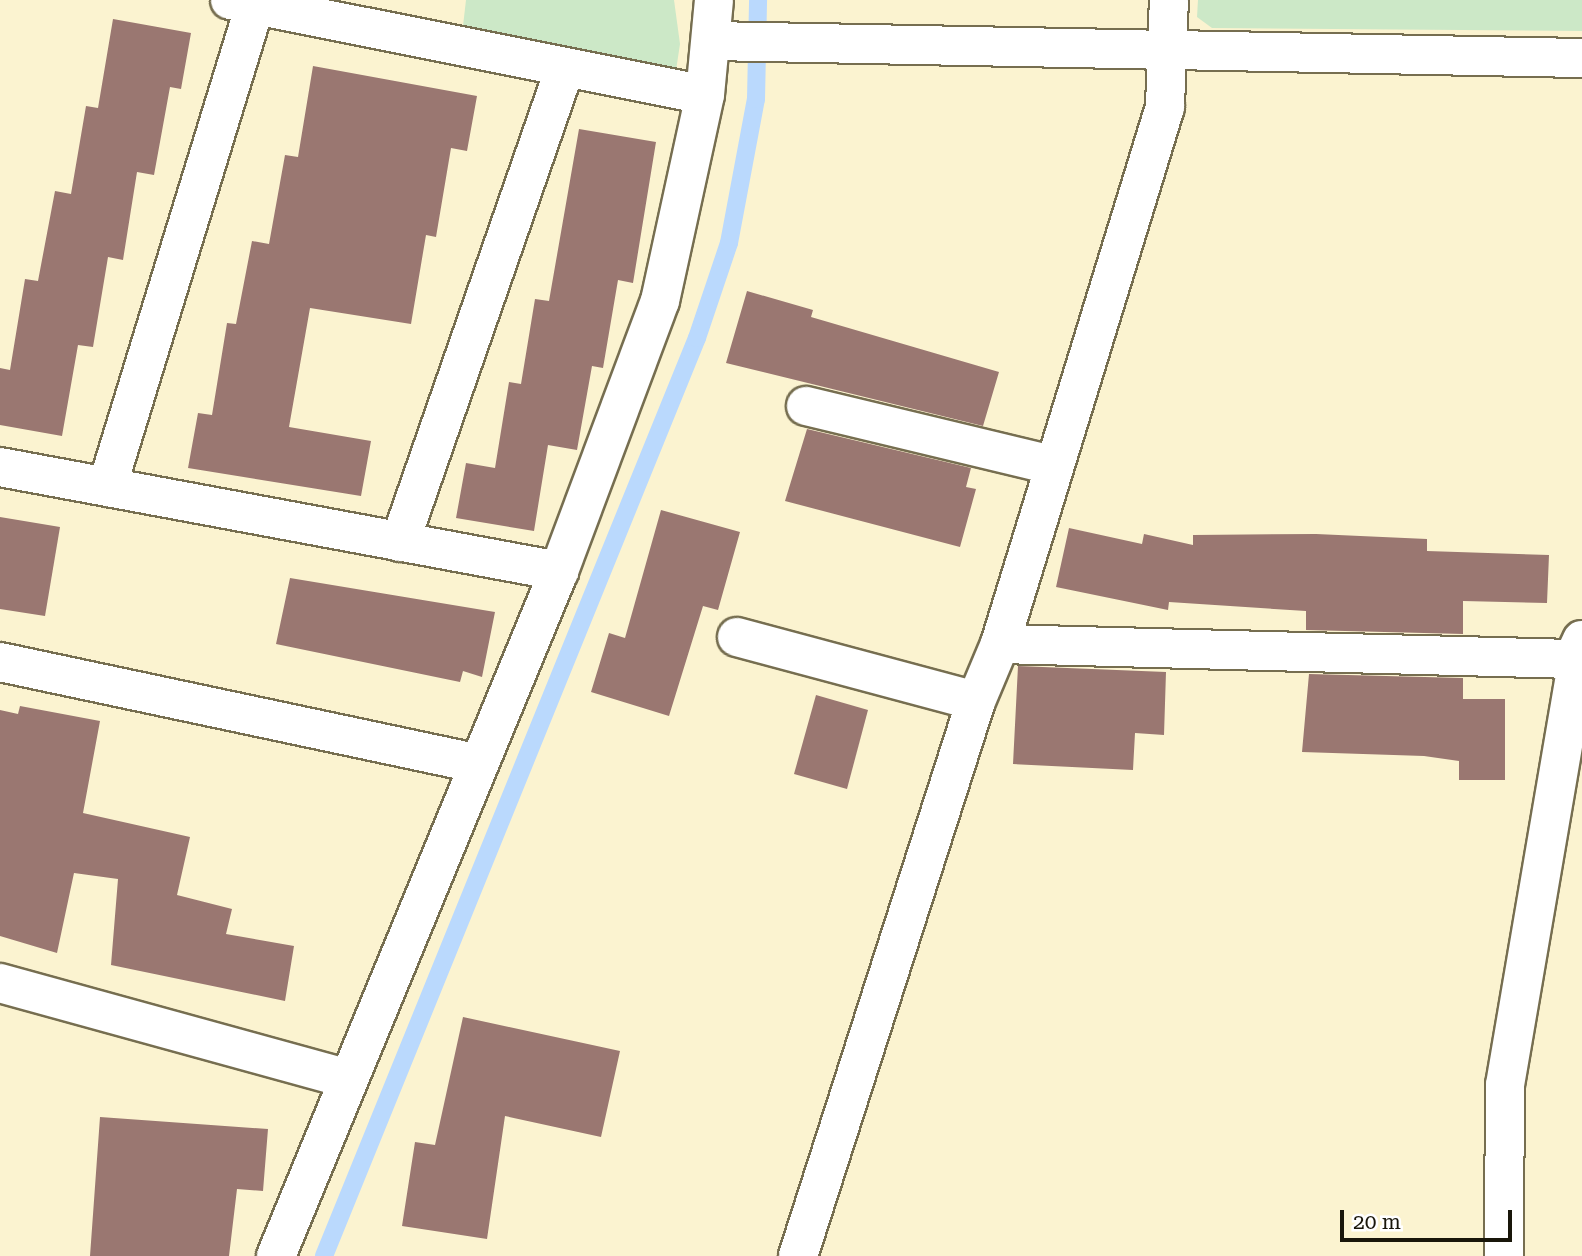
<!DOCTYPE html>
<html>
<head>
<meta charset="utf-8">
<style>
	body { margin:0 }
	#map { position:relative; width:1582px; height:1256px; overflow:hidden; background:#fbf3d0; font-family:"Roboto Serif",serif }
	div>[style] { position:absolute }
	.green>* { inset:0; background:#cce8c7 }
	.stream>* { height:18px; margin:-9px; padding:0 9px; transform-origin:9px; border-radius:9px; background:#bad9fd }
	.building>* { inset:0; background:#9a7771 }
	.roads { filter:drop-shadow(2px 0 #766e50) drop-shadow(-2px 0 #766e50) drop-shadow(0 2px #766e50) drop-shadow(0 -2px #766e50) }
	.minor>* { height:38px; margin:-19px; padding:0 19px; transform-origin:19px; border-radius:19px; background:#fff }
	span { translate:-50% -50%; white-space:nowrap; text-align:center; line-height:1.15; -webkit-text-stroke:5px #fff; paint-order:stroke }
	.scale { position:absolute; left:1340px; top:1210px; width:172px; height:32px; box-sizing:border-box; border:4px solid #19160a; border-top:0; padding-left:9px; font-size:21px; line-height:24px; white-space:nowrap; color:#19160a; -webkit-text-stroke:5px #fff; paint-order:stroke }
</style>
</head>
<body>
<div id="map">
	<div class="green">
		<i style="clip-path:polygon(466px 0,674px 0,680px 44px,675px 77px,463px 26px)"></i>
		<i style="clip-path:polygon(1198px 0,1582px 0,1582px 31px,1212px 28px,1197px 17px)"></i>
	</div>
	<div class="stream">
		<i style="left:324px;top:1256px;width:991px;rotate:-67.89deg"></i>
		<i style="left:697px;top:338px;width:100px;rotate:-71.4deg"></i>
		<i style="left:729px;top:243px;width:147px;rotate:-79.4deg"></i>
		<i style="left:756px;top:99px;width:99px;rotate:-88.8deg"></i>
	</div>
	<div class="building">
		<i style="clip-path:polygon(113px 19px,191px 33px,181px 89px,170px 87px,154px 175px,137px 172px,123px 260px,108px 257px,93px 347px,78px 345px,62px 436px,0 425px,0 368px,10px 370px,25px 279px,38px 281px,55px 191px,71px 194px,86px 106px,98px 108px)"></i>
		<i style="clip-path:polygon(313px 66px,477px 96px,467px 151px,451px 148px,436px 237px,426px 235px,411px 324px,310px 308px,289px 427px,371px 441px,361px 496px,188px 468px,198px 413px,212px 415px,227px 323px,236px 324px,252px 241px,269px 244px,285px 155px,298px 157px)"></i>
		<i style="clip-path:polygon(579px 129px,656px 142px,633px 283px,618px 280px,603px 368px,592px 366px,577px 450px,548px 445px,534px 531px,456px 518px,466px 463px,495px 468px,509px 382px,521px 384px,535px 299px,549px 301px)"></i>
		<i style="clip-path:polygon(747px 291px,813px 310px,811px 317px,999px 372px,983px 426px,726px 363px)"></i>
		<i style="clip-path:polygon(807px 429px,971px 468px,966px 487px,976px 489px,960px 547px,785px 501px)"></i>
		<i style="clip-path:polygon(661px 510px,740px 532px,718px 610px,703px 606px,669px 716px,591px 692px,609px 633px,625px 638px)"></i>
		<i style="clip-path:polygon(0 517px,60px 527px,45px 616px,0 609px)"></i>
		<i style="clip-path:polygon(1069px 528px,1142px 544px,1144px 534px,1193px 545px,1193px 535px,1316px 534px,1427px 539px,1427px 551px,1549px 555px,1547px 603px,1463px 601px,1463px 634px,1306px 630px,1306px 611px,1169px 602px,1168px 610px,1056px 587px)"></i>
		<i style="clip-path:polygon(290px 578px,495px 612px,482px 677px,463px 671px,460px 682px,276px 644px)"></i>
		<i style="clip-path:polygon(1018px 666px,1166px 672px,1164px 735px,1135px 733px,1133px 770px,1013px 764px)"></i>
		<i style="clip-path:polygon(1309px 674px,1463px 678px,1463px 699px,1505px 699px,1505px 780px,1459px 780px,1459px 761px,1424px 756px,1302px 752px)"></i>
		<i style="clip-path:polygon(816px 695px,868px 710px,847px 789px,794px 774px)"></i>
		<i style="clip-path:polygon(20px 706px,100px 721px,83px 813px,190px 837px,177px 895px,232px 909px,226px 934px,294px 946px,285px 1001px,111px 965px,118px 879px,74px 873px,57px 953px,0 936px,0 710px,18px 714px)"></i>
		<i style="clip-path:polygon(463px 1017px,620px 1051px,601px 1137px,505px 1116px,487px 1239px,402px 1226px,415px 1142px,435px 1145px)"></i>
		<i style="clip-path:polygon(100px 1117px,268px 1129px,263px 1191px,237px 1189px,229px 1256px,90px 1256px)"></i>
	</div>
	<div class="roads">
		<div class="minor">
			<i style="left:230px;top:0;width:484px;rotate:11.3deg"></i>
			<i style="left:711px;top:41px;width:871px;rotate:1.12deg"></i>
			<i style="left:806px;top:406px;width:253px;rotate:13.5deg"></i>
			<i style="left:0;top:467px;width:569px;rotate:10.54deg"></i>
			<i style="left:107px;top:487px;width:504px;rotate:-72.93deg"></i>
			<i style="left:400px;top:542px;width:502px;rotate:-70.81deg"></i>
			<i style="left:737px;top:637px;width:247px;rotate:15deg"></i>
			<i style="left:1000px;top:644px;width:573px;rotate:1.5deg"></i>
			<i style="left:0;top:662px;width:489px;rotate:12deg"></i>
			<i style="left:0;top:983px;width:361px;rotate:15.4deg"></i>
			<i style="left:276px;top:1256px;width:741px;rotate:-67.55deg"></i>
			<i style="left:559px;top:571px;width:288px;rotate:-69.5deg"></i>
			<i style="left:660px;top:301px;width:211px;rotate:-77.7deg"></i>
			<i style="left:705px;top:95px;width:95px;rotate:-84.6deg"></i>
			<i style="left:798px;top:1256px;width:583px;rotate:-72.22deg"></i>
			<i style="left:976px;top:701px;width:62px;rotate:-67.2deg"></i>
			<i style="left:1000px;top:644px;width:562px;rotate:-72.92deg"></i>
			<i style="left:1165px;top:107px;width:107px;rotate:-87.9deg"></i>
			<i style="left:1504px;top:1256px;width:171px;rotate:-89.7deg"></i>
			<i style="left:1505px;top:1085px;width:415px;rotate:-80.3deg"></i>
			<i style="left:1575px;top:676px;width:17px;rotate:-97deg"></i>
			<i style="left:1573px;top:659px;width:21px;rotate:-65deg"></i>
		</div>
	</div>
	<div class="scale">20 m</div>
</div>
</body>
</html>
